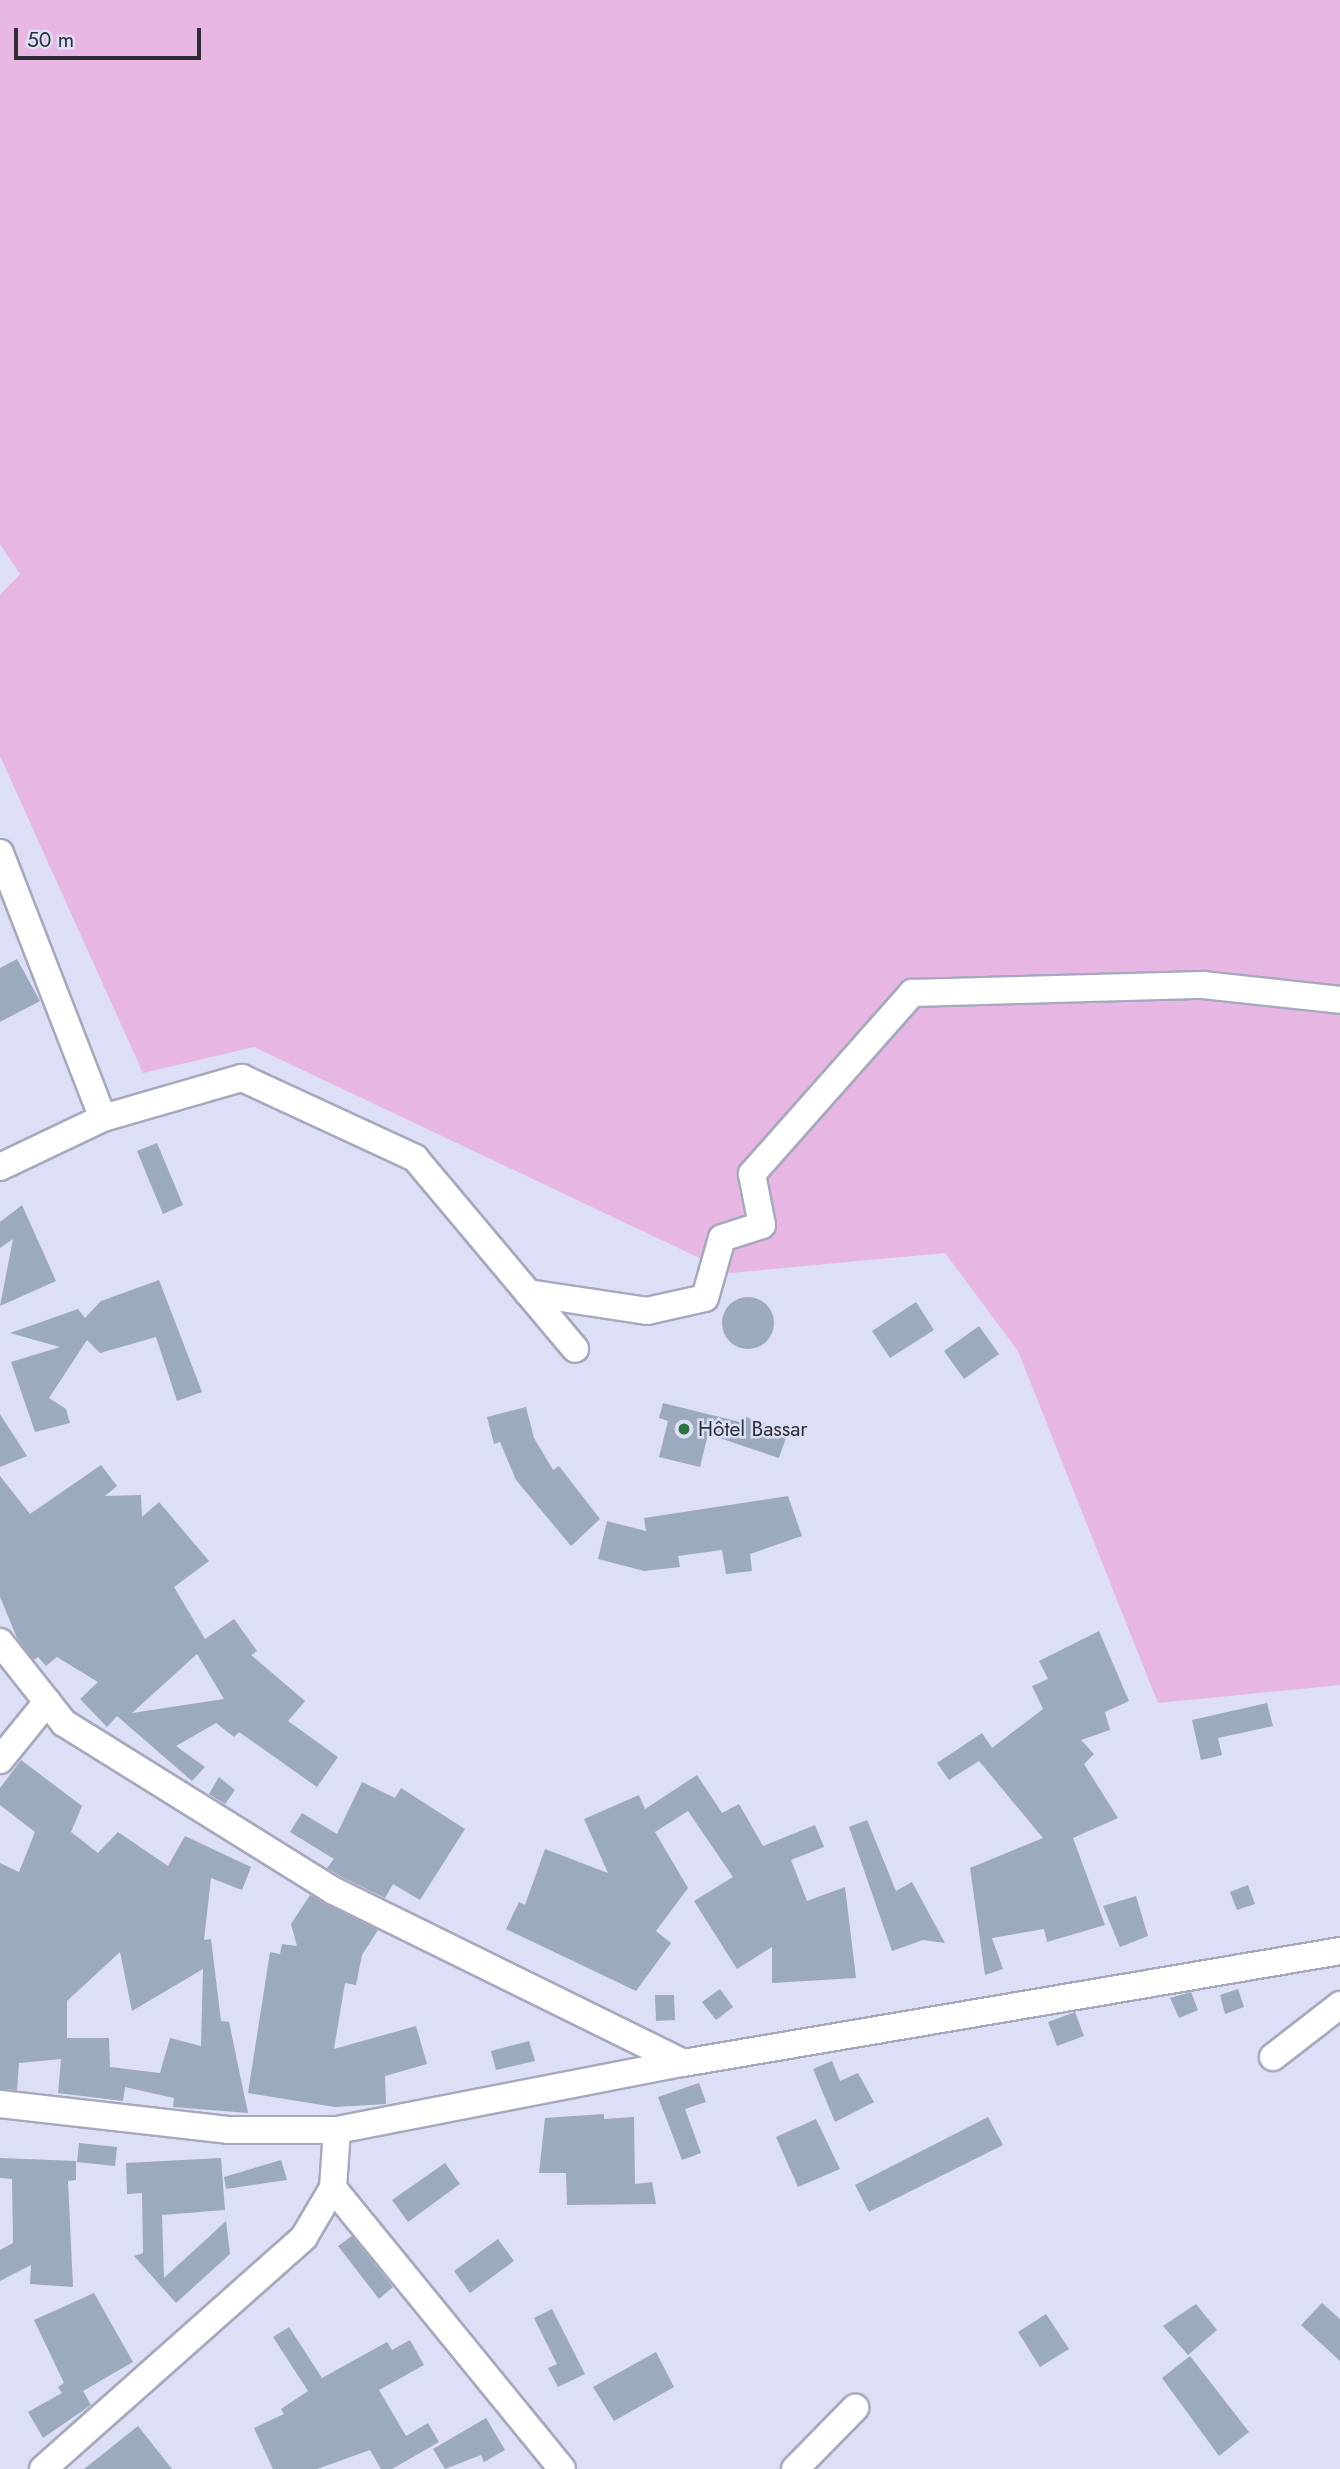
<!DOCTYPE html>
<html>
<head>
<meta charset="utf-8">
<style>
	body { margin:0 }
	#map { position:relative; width:1340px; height:2469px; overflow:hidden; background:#dcdff6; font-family:Jost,sans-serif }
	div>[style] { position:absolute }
	.green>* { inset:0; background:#e7b6e3 }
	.building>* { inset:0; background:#9baabc }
	.round { border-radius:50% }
	.roads { filter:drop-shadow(2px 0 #a6a9be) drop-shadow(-2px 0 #a6a9be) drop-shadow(0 2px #a6a9be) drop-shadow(0 -2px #a6a9be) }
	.minor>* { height:26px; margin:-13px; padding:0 13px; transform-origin:13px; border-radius:13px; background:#fff }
	.dots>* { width:19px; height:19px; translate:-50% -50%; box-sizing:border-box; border:4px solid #dcdff6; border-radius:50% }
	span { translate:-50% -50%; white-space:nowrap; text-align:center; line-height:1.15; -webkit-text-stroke:5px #dcdff6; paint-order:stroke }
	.poi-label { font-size:21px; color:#2c2d36 }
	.left { translate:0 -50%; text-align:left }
	.scale { position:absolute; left:14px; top:28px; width:187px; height:32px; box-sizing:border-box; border:4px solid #2c2d36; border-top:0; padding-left:9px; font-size:21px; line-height:24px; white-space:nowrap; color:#2c2d36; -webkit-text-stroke:5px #dcdff6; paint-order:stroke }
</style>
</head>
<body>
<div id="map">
	<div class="green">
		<i style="clip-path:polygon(0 0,1340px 0,1340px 1685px,1158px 1703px,1018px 1351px,945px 1253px,731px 1273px,254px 1047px,143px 1073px,0 756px,0 595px,20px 574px,0 544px)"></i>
	</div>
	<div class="building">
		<i style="clip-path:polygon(17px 959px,40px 1001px,0 1022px,0 968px)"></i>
		<i style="clip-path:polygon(157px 1143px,183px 1205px,163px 1214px,137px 1151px)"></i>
		<i style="clip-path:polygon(22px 1205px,56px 1281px,0 1306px,13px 1239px,0 1248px,0 1222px)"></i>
		<i style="clip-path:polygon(159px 1280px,202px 1392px,177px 1401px,156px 1337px,100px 1353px,87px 1340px,49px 1398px,66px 1409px,70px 1423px,35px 1432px,11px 1362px,60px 1347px,10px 1333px,78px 1309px,85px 1318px,101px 1301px)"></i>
		<i class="round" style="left:722px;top:1297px;width:52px;height:52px"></i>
		<i style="clip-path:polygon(916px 1302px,934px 1330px,890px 1358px,872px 1331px)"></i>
		<i style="clip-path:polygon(979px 1326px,999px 1354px,964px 1379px,944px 1351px)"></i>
		<i style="clip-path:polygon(663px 1403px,744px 1423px,746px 1417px,788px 1432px,779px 1458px,708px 1434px,700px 1467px,659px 1457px,668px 1421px,659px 1418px)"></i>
		<i style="clip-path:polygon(526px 1407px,534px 1438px,553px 1470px,559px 1466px,600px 1519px,571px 1546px,516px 1480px,500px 1442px,494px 1444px,487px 1417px)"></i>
		<i style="clip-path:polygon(0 1414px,27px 1456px,0 1467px)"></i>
		<i style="clip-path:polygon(evenodd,101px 1465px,117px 1486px,105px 1496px,141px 1495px,142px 1517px,159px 1502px,209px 1561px,174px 1587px,205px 1639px,234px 1619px,257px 1651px,251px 1655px,305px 1701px,288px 1721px,338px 1757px,317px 1787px,239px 1732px,234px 1737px,216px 1723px,176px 1746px,205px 1767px,192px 1781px,117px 1716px,107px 1727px,80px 1699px,98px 1682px,57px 1657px,46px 1666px,38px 1657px,34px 1660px,17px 1638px,0 1597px,0 1476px,30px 1514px,101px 1465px,197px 1654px,224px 1699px,132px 1713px,197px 1654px)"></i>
		<i style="clip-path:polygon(788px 1496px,802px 1536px,750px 1554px,752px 1571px,726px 1574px,722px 1550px,678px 1556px,680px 1567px,644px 1571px,598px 1559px,607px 1521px,646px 1531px,644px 1518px)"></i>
		<i style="clip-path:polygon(1099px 1631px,1129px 1701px,1105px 1712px,1110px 1730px,1081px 1740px,1094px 1754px,1084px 1764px,1118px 1818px,1073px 1838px,1105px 1925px,1047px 1942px,1044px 1929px,992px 1938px,1003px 1969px,985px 1975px,970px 1868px,1043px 1838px,979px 1761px,949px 1780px,937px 1763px,982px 1733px,992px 1748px,1043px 1709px,1032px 1686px,1048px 1679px,1039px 1661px)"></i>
		<i style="clip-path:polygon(1267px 1703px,1273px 1726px,1218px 1738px,1222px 1755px,1201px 1760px,1192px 1720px)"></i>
		<i style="clip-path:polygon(evenodd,21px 1760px,82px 1806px,71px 1832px,98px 1853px,118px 1832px,168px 1866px,185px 1836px,251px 1867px,242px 1890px,211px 1878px,204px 1940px,211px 1939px,221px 2021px,229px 2022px,248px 2113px,173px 2107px,174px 2098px,125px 2087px,123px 2101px,58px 2093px,61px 2059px,19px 2063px,17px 2090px,0 2089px,0 1863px,19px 1872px,35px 1832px,0 1805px,0 1788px,21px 1760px,120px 1952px,132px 2011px,203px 1969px,201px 2046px,170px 2038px,160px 2073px,110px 2067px,109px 2038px,67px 2038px,67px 2001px,120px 1952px)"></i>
		<i style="clip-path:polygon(697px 1775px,722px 1813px,739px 1804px,763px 1846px,815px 1825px,824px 1847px,791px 1860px,807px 1901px,845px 1887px,856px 1978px,772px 1983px,772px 1947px,737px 1969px,694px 1901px,733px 1877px,688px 1811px,655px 1832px,688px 1888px,656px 1931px,671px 1943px,636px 1991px,506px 1929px,519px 1902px,525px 1905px,545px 1849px,608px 1873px,584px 1819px,639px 1795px,645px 1809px)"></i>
		<i style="clip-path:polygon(219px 1777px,235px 1790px,225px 1804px,209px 1794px)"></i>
		<i style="clip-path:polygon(362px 1782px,395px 1798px,401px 1788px,465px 1829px,420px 1900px,393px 1884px,385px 1898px,342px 1877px,327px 1868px,334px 1859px,290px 1832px,302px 1813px,337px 1834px)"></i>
		<i style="clip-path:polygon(867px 1820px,896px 1891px,912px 1882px,945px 1943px,923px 1940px,892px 1951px,849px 1827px)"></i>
		<i style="clip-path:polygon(1248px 1885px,1255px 1904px,1237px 1910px,1230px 1892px)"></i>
		<i style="clip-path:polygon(310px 1895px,378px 1930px,362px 1955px,356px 1985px,345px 1983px,334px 2049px,416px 2026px,427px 2064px,385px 2076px,386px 2104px,335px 2107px,248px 2093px,270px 1952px,280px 1954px,282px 1944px,297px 1946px,291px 1924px)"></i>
		<i style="clip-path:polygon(1136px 1896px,1148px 1936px,1120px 1947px,1103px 1906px)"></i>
		<i style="clip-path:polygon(720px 1989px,733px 2007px,716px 2020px,702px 2002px)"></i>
		<i style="clip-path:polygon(1238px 1989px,1244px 2007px,1225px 2014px,1220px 1995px)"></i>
		<i style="clip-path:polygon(1191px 1992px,1198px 2010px,1179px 2018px,1170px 1998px)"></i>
		<i style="clip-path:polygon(655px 1995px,674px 1995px,675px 2020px,656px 2021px)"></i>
		<i style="clip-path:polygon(1075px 2012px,1084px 2036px,1057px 2046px,1048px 2022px)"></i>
		<i style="clip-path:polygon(529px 2041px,535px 2061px,496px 2070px,491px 2051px)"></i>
		<i style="clip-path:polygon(832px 2061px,840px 2081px,858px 2073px,874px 2102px,835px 2122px,813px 2069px)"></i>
		<i style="clip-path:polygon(699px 2083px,706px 2102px,685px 2109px,701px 2153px,682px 2160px,658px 2097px)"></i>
		<i style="clip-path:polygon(604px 2114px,604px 2119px,634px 2117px,635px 2184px,652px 2182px,656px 2204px,567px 2205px,566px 2173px,539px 2173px,545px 2118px)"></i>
		<i style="clip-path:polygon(988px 2117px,1003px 2145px,869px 2212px,855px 2185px)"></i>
		<i style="clip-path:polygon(816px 2119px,840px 2169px,798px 2187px,776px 2137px)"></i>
		<i style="clip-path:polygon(79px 2143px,117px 2147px,115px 2166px,77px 2162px)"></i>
		<i style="clip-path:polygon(0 2158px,76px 2161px,76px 2180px,68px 2181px,73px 2287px,30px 2284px,31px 2265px,0 2281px,0 2250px,13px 2243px,12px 2179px,0 2178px)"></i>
		<i style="clip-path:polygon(221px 2158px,225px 2210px,162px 2215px,164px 2278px,226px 2221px,230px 2254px,176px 2303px,134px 2256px,143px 2253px,142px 2193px,127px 2194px,126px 2163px)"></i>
		<i style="clip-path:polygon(281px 2160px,287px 2180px,226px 2189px,224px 2177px)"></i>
		<i style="clip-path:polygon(445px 2163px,460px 2184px,408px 2222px,392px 2200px)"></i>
		<i style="clip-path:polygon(352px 2236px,393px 2287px,379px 2299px,338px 2246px)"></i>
		<i style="clip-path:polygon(498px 2239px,514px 2261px,470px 2293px,454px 2271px)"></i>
		<i style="clip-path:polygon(94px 2293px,133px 2362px,83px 2391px,91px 2405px,43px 2438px,28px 2412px,62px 2393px,58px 2387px,64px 2383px,34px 2320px)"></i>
		<i style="clip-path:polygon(1322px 2303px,1340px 2319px,1340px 2361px,1301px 2325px)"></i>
		<i style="clip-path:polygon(1196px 2304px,1217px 2330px,1188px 2355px,1163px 2326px)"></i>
		<i style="clip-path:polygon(552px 2309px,585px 2374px,558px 2387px,548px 2368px,557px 2364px,534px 2318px)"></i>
		<i style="clip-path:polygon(1046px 2314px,1069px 2349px,1040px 2367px,1018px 2332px)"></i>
		<i style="clip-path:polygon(289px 2327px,322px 2378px,387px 2342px,392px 2350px,410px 2340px,424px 2365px,379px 2390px,406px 2436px,428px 2423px,439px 2442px,392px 2469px,381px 2469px,370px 2450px,317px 2469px,273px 2469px,254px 2428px,284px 2414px,281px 2409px,308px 2391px,273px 2337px)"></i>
		<i style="clip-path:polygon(656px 2352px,674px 2387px,614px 2421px,593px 2387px)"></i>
		<i style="clip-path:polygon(1190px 2356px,1249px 2432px,1219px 2456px,1162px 2378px)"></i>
		<i style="clip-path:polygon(486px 2418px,505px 2450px,484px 2462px,481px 2455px,445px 2469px,433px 2449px)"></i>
		<i style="clip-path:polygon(138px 2426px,172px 2469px,84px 2469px)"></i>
	</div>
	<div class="roads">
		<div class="minor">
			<i style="left:0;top:853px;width:284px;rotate:68.8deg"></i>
			<i style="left:0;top:1167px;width:114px;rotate:-25.4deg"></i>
			<i style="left:103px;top:1118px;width:145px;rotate:-16.1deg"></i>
			<i style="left:242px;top:1078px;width:191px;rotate:24.8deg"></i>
			<i style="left:415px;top:1158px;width:249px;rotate:50deg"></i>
			<i style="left:528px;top:1293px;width:120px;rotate:8.6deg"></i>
			<i style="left:647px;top:1311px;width:59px;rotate:-12.6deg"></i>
			<i style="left:705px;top:1298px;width:62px;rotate:-74.2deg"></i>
			<i style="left:722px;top:1238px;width:42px;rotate:-18deg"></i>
			<i style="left:762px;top:1225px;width:52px;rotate:-101.1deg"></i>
			<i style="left:752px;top:1174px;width:242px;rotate:-48.5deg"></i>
			<i style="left:912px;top:993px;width:291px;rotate:-1.6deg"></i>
			<i style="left:1203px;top:985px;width:138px;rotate:6.2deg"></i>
			<i style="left:0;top:1642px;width:103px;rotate:51.7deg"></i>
			<i style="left:64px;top:1723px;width:318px;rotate:31.9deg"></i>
			<i style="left:334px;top:1891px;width:389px;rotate:26.2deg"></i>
			<i style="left:0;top:1760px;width:75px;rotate:-51deg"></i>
			<i style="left:1273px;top:2057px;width:85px;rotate:-37.8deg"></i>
			<i style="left:0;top:2104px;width:229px;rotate:6.5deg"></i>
			<i style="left:228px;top:2130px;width:109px"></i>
			<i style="left:337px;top:2130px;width:352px;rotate:-11deg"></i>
			<i style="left:683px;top:2063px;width:666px;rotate:-9.67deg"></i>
			<i style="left:333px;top:2188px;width:362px;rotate:50.8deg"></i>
			<i style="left:43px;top:2469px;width:349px;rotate:-41.6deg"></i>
			<i style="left:304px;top:2237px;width:57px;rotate:-59.4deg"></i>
			<i style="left:333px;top:2188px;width:58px;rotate:-86.1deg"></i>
			<i style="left:795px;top:2469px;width:86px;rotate:-45.5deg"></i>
		</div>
	</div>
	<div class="dots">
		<i style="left:684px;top:1429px;background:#2d7441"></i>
	</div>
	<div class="poi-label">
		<span class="left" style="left:698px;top:1429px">Hôtel Bassar</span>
	</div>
	<div class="scale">50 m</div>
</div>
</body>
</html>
